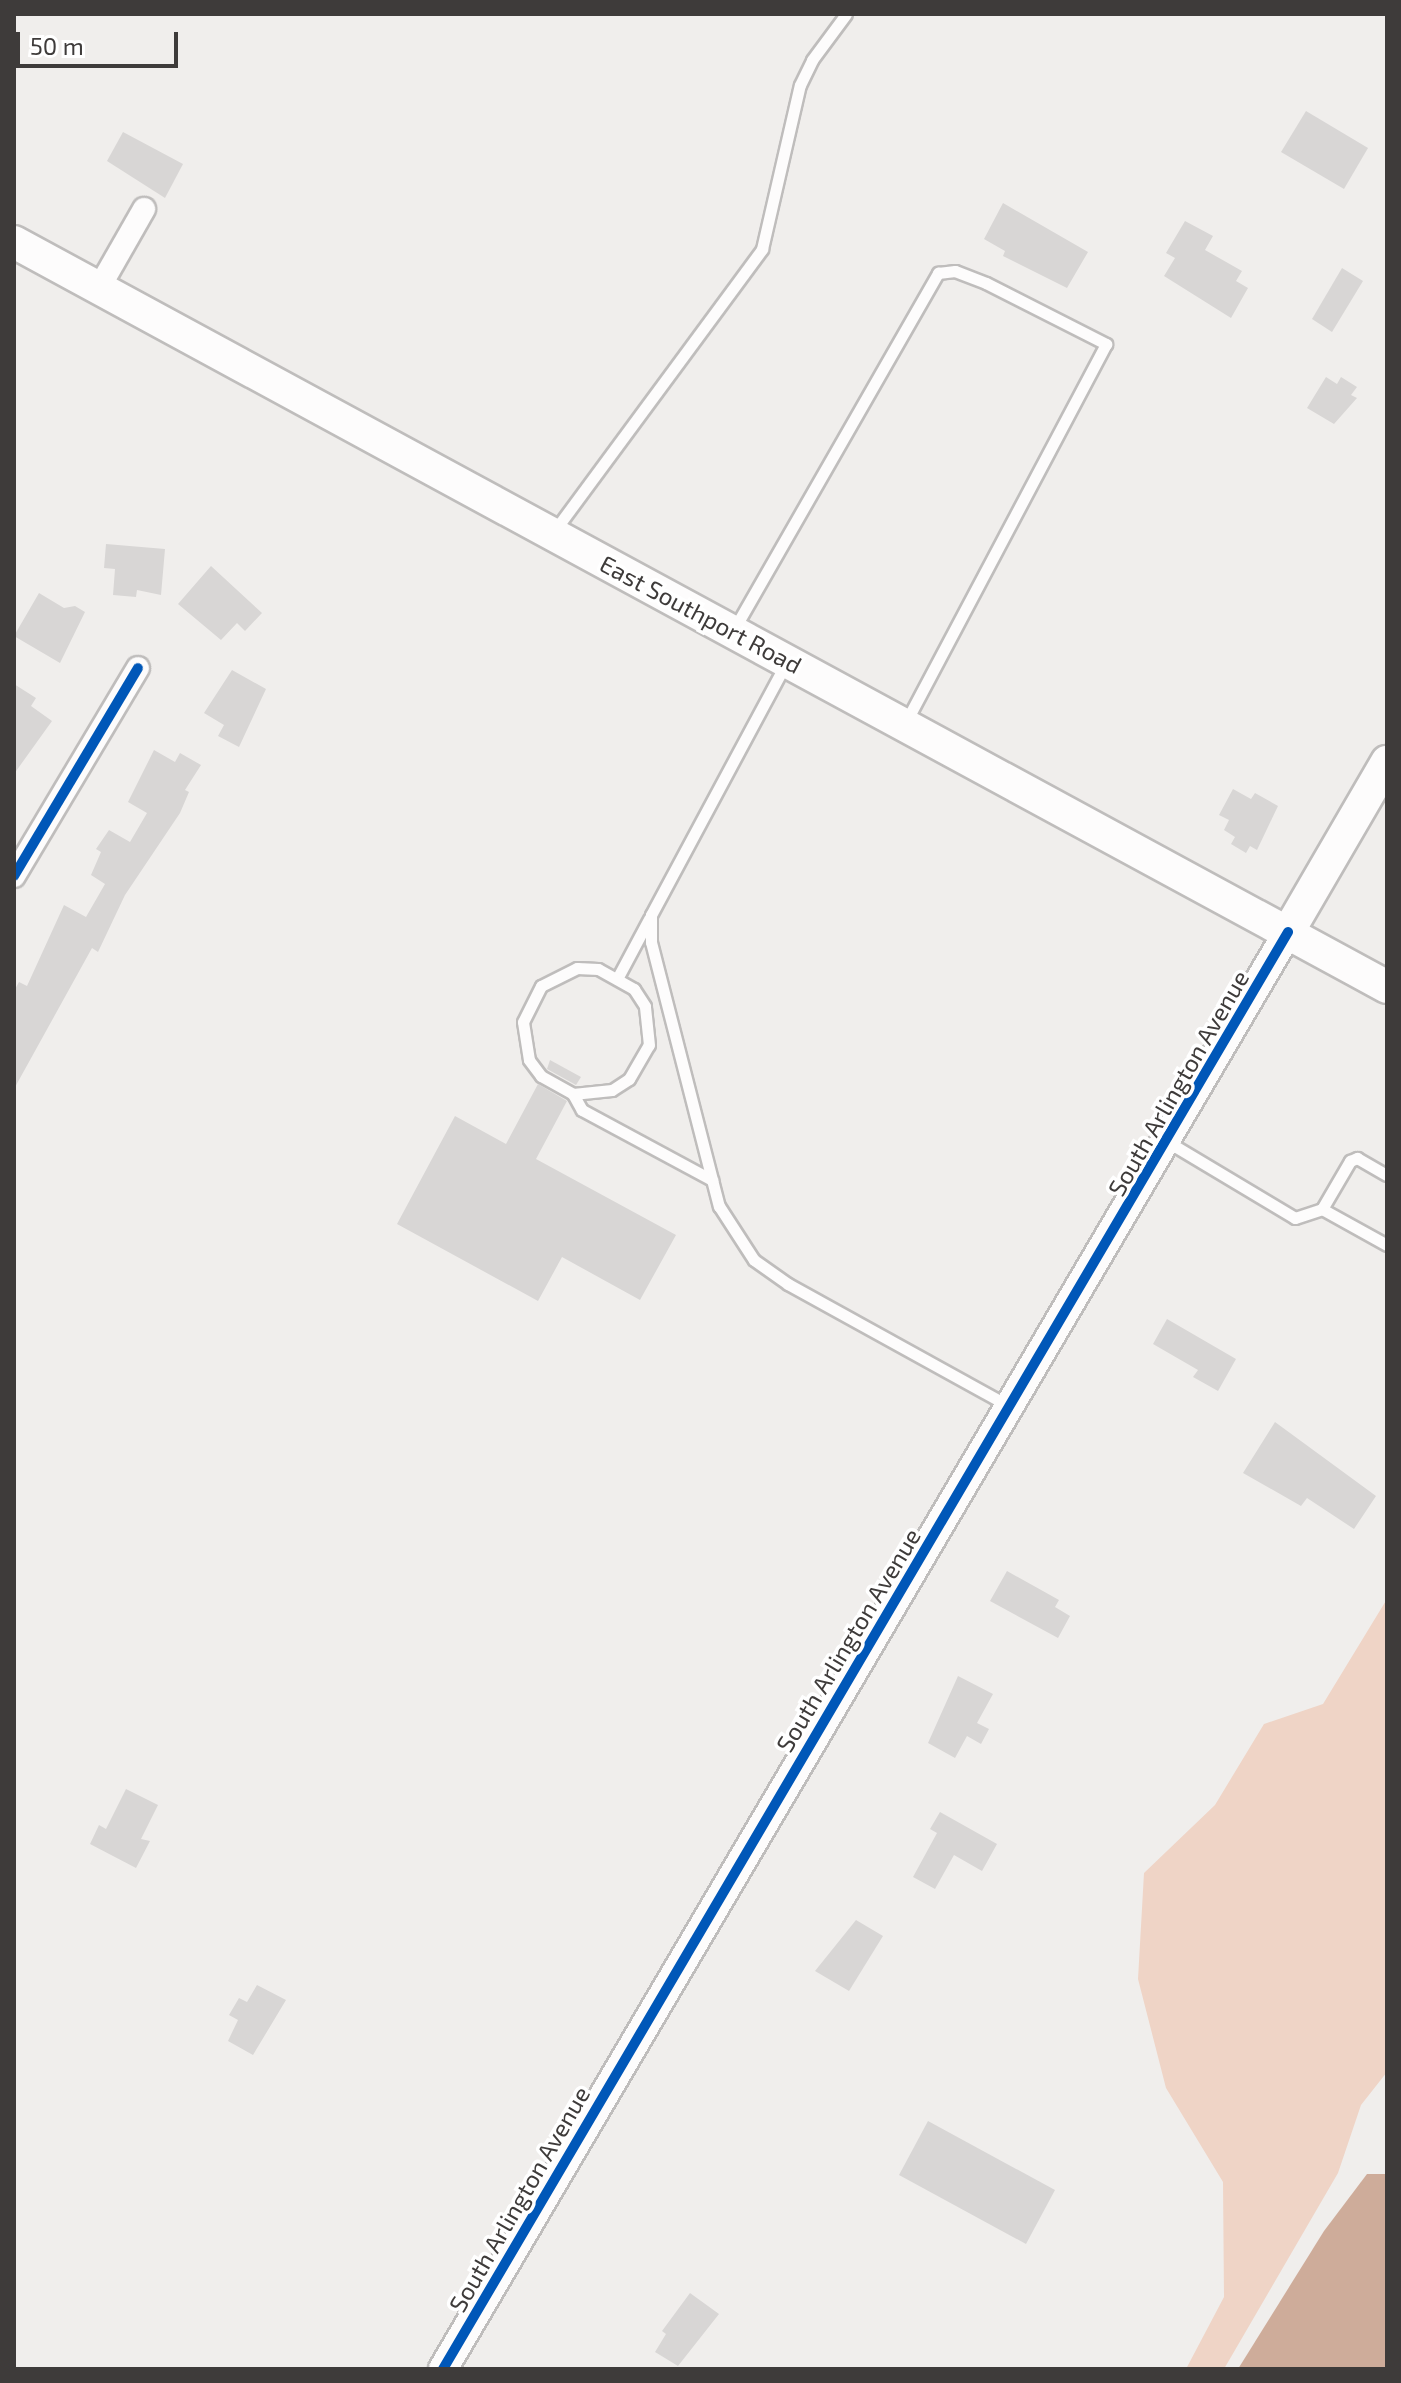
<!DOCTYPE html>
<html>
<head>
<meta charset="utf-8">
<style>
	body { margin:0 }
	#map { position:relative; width:1401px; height:2383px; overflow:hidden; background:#f0eeec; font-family:"Exo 2",sans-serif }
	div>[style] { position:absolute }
	.green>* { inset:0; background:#efd4c6 }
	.water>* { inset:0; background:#ceac9a }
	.building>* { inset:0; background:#d8d6d5 }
	.roads { filter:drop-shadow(2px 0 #bfbdbc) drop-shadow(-2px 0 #bfbdbc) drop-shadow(0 2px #bfbdbc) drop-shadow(0 -2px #bfbdbc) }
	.service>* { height:11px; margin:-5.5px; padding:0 5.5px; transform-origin:5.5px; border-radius:5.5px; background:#fdfcfc }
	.minor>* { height:22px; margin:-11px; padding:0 11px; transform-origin:11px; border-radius:11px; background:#fdfcfc }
	.tertiary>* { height:28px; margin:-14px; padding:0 14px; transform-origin:14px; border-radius:14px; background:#fdfcfc }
	.secondary>* { height:32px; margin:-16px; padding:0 16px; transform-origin:16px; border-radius:16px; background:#fdfcfc }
	.cycleway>* { height:10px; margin:-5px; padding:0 5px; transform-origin:5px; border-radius:5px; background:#0057b8 }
	span { translate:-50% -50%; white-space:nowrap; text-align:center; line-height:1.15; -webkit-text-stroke:7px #fff; paint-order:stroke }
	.street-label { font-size:24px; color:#3e3b3a }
	.frame { position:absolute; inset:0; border:16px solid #3e3b3a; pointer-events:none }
	.scale { position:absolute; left:16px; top:32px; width:162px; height:36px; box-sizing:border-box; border:4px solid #3e3b3a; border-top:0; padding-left:10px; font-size:24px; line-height:28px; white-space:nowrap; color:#3e3b3a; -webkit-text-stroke:6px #fff; paint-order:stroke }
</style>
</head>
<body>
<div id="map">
	<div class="green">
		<i style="clip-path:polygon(1387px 1599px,1387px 2072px,1361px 2105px,1338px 2173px,1224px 2369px,1186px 2369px,1224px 2297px,1223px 2182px,1166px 2088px,1138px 1979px,1144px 1873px,1215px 1805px,1264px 1724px,1323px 1704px)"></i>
	</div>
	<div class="water">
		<i style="clip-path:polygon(1367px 2174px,1387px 2174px,1387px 2369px,1238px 2369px,1324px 2231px)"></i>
	</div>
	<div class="building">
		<i style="clip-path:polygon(1306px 111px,1368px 148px,1344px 189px,1281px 152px)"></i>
		<i style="clip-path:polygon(123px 132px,183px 164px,165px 198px,107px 161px)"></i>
		<i style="clip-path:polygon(1003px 203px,1088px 252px,1067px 288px,1003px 256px,1005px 251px,984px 239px)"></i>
		<i style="clip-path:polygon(1185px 221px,1213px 236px,1205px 250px,1242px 271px,1236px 281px,1248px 288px,1231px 318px,1164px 276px,1175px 258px,1166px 253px)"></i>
		<i style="clip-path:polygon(1342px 268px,1363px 281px,1332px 332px,1312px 319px)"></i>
		<i style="clip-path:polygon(1326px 377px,1337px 384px,1341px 377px,1357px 387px,1351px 395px,1357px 398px,1334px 424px,1307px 408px)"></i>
		<i style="clip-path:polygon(106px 544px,165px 549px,161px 595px,137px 590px,136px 597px,113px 595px,115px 569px,104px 568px)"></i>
		<i style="clip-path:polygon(211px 566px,262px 613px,245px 631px,237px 623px,221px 640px,178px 604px)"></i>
		<i style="clip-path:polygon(39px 593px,64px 608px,75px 606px,85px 612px,60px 663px,14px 636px)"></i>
		<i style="clip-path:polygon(232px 670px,266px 689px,239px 747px,218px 736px,224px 725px,204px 713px)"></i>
		<i style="clip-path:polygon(14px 684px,36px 698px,31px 706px,52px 721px,14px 774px)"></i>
		<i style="clip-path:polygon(154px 750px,175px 762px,180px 753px,201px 765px,185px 790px,189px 792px,180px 813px,125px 895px,98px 952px,92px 948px,14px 1089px,14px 991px,19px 982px,27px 986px,64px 905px,86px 917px,105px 884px,91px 875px,101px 852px,96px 849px,109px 830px,130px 842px,147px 813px,128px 802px)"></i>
		<i style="clip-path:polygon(1233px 789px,1251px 799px,1255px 793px,1278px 806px,1257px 850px,1250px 846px,1246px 853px,1231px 844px,1235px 837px,1224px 830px,1229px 820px,1219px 815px)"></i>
		<i style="clip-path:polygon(550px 1060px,581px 1077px,576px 1085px,547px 1069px)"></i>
		<i style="clip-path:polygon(538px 1084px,567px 1101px,536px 1159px,676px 1235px,640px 1300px,562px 1257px,538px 1301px,397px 1224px,455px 1116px,506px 1144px)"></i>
		<i style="clip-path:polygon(1167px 1319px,1236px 1359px,1218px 1391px,1193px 1377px,1198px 1370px,1153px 1344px)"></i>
		<i style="clip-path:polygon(1275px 1422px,1376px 1496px,1354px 1529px,1307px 1498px,1301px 1506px,1243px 1473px)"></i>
		<i style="clip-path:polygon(1007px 1571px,1059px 1600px,1055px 1607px,1070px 1616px,1058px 1638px,990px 1601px)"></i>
		<i style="clip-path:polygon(958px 1676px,993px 1694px,977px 1723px,989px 1729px,981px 1744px,967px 1736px,955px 1758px,928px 1743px)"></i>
		<i style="clip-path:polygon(126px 1789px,158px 1805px,141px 1839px,150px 1841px,136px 1868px,90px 1844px,99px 1825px,106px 1829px)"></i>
		<i style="clip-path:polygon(940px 1812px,997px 1844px,982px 1871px,954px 1855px,935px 1889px,913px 1877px,937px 1833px,930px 1829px)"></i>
		<i style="clip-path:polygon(856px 1920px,883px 1936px,849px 1991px,815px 1971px)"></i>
		<i style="clip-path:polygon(257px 1985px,286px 2000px,253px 2055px,228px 2041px,238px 2020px,229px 2015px,239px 1998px,247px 2002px)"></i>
		<i style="clip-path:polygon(928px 2121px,1055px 2190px,1026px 2244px,899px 2175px)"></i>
		<i style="clip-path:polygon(690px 2293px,719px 2314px,678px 2366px,655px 2352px,666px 2334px,662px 2331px)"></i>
	</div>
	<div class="roads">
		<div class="service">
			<i style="left:555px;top:530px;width:349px;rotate:-53.6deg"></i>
			<i style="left:762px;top:249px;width:168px;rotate:-77deg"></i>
			<i style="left:800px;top:85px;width:28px;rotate:-64deg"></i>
			<i style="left:812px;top:60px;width:57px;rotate:-53.5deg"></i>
			<i style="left:733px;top:631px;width:413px;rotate:-60.2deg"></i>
			<i style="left:938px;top:273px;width:17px;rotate:-7deg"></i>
			<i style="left:955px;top:271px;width:33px;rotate:21deg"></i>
			<i style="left:986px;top:283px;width:135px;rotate:26.9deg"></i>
			<i style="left:1106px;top:344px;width:429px;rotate:117.9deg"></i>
			<i style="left:785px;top:665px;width:284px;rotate:118.2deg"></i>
			<i style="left:651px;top:915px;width:27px;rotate:90deg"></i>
			<i style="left:651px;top:942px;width:273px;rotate:75.6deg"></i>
			<i style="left:719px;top:1206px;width:64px;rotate:57.1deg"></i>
			<i style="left:754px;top:1260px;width:42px;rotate:35.2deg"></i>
			<i style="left:788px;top:1284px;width:252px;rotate:28.9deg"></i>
			<i style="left:618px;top:977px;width:66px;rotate:-61.9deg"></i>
			<i style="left:573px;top:1094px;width:39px;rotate:-6deg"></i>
			<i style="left:612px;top:1090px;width:20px;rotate:-33deg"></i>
			<i style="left:629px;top:1079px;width:39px;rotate:-60deg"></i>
			<i style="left:649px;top:1045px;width:39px;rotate:-96deg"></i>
			<i style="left:645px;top:1006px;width:20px;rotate:-123deg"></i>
			<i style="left:634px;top:989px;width:41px;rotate:-150.9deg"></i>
			<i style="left:598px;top:969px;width:21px;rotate:-177deg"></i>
			<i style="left:577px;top:968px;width:40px;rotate:153.4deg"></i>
			<i style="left:541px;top:986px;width:40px;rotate:116.6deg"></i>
			<i style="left:523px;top:1022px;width:38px;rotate:81deg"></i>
			<i style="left:529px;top:1060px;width:20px;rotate:53deg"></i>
			<i style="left:541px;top:1076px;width:37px;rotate:29deg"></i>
			<i style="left:573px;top:1094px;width:18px;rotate:61deg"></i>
			<i style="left:582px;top:1110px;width:148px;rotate:28.3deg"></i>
			<i style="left:1168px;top:1142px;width:148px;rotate:30.9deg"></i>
			<i style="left:1295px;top:1218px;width:28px;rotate:-18deg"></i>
			<i style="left:1322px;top:1209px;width:56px;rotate:-59.7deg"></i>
			<i style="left:1350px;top:1161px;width:8px;rotate:-23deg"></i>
			<i style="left:1357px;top:1158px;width:34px;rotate:30deg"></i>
			<i style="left:1322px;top:1209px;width:74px;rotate:29deg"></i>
		</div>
		<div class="minor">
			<i style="left:99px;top:288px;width:91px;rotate:-60.3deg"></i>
			<i style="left:14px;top:876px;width:242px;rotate:-59.2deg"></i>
		</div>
		<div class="tertiary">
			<i style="left:443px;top:2369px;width:1667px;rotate:-59.54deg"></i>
		</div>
		<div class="secondary">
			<i style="left:14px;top:242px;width:1562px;rotate:28.48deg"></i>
			<i style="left:1288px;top:932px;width:197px;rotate:-59.8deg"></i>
		</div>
	</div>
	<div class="cycleway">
		<i style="left:14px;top:876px;width:242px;rotate:-59.2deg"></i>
		<i style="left:443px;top:2369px;width:1667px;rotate:-59.54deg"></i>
	</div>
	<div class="street-label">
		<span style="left:701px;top:614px;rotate:28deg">East Southport Road</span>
		<span style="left:1178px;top:1083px;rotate:-60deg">South Arlington Avenue</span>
		<span style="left:848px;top:1640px;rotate:-59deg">South Arlington Avenue</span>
		<span style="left:519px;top:2199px;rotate:-60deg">South Arlington Avenue</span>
	</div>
	<div class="frame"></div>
	<div class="scale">50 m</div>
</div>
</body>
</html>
